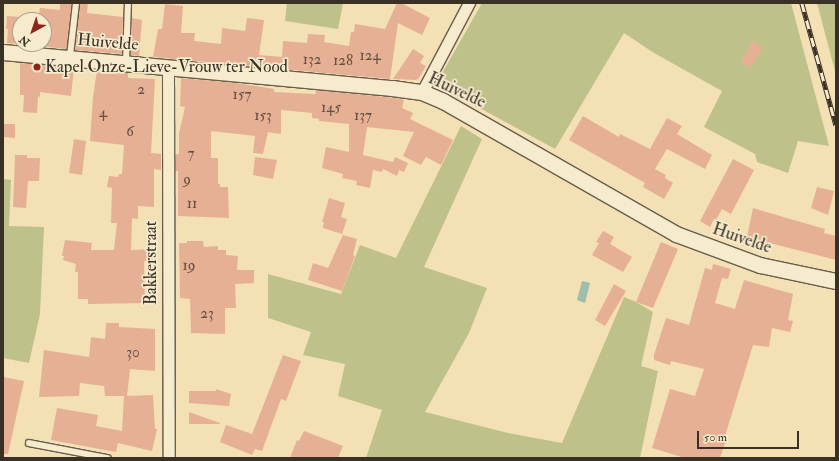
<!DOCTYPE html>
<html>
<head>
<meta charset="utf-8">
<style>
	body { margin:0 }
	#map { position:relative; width:839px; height:461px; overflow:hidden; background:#f3e0b4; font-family:"IM FELL Double Pica",serif }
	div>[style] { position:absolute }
	.green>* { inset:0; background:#bfc18a }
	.water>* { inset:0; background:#9dbea8 }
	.building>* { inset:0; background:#e6b095 }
	.roads { filter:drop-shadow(1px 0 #685c4a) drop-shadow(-1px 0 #685c4a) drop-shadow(0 1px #685c4a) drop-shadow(0 -1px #685c4a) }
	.lane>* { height:5.5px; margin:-2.75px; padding:0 2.75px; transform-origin:2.75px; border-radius:2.75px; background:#f7ebce }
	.street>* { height:11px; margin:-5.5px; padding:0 5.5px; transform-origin:5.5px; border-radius:5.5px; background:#f7ebce }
	.secondary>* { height:15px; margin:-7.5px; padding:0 7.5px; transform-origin:7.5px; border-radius:7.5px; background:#f7ebce }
	.rail>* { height:4.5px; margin-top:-2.25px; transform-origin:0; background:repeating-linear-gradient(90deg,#f7ebce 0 9px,#393026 0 18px); box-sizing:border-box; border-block:1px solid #393026 }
	.dots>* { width:11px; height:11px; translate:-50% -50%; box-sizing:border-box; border:2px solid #f7ebce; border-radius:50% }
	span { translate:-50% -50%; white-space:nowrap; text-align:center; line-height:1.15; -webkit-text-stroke:3.5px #f7ebce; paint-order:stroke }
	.number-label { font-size:15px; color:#645042 }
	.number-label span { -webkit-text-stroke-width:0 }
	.street-label { font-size:17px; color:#393026 }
	.poi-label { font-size:17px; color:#393026 }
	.left { translate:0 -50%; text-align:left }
	.frame { position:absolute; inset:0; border:4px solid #393026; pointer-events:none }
	.north { position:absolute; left:12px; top:12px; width:40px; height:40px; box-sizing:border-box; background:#f7ebce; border:1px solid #aba08b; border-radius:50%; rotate:220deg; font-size:11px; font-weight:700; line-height:16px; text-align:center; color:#393026 }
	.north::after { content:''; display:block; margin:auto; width:14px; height:18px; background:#8f2418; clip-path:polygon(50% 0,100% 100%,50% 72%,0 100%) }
	.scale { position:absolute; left:697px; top:431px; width:102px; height:18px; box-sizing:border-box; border:2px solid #393026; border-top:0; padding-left:5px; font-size:12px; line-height:14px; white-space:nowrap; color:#393026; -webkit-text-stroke:3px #f7ebce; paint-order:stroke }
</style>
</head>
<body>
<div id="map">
	<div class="green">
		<i style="clip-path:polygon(287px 3px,343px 3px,338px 29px,285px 21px)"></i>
		<i style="clip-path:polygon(482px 3px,791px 3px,829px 146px,798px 141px,788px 173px,757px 162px,755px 154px,704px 127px,722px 91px,654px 53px,624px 33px,555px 149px,436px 84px)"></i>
		<i style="clip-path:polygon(817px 3px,836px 3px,836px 75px)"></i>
		<i style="clip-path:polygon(461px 126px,482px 139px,424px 267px,487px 288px,469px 333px,425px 412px,508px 433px,562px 443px,624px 297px,636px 302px,653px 312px,641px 366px,658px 371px,640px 458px,366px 458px,382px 410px,338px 396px,345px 364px,303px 355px,311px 332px,268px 318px,268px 274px,341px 294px,360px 245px,396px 258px)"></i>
		<i style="clip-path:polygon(3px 179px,11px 180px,9px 226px,44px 227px,40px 314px,29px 363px,3px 358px)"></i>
	</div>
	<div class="water">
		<i style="clip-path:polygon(582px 281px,590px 283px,585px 303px,577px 300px)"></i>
	</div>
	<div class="building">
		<i style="clip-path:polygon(60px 3px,72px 3px,67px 49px,19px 44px,7px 43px,8px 29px,6px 29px,7px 16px,20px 17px,20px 44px,44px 44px,44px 20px,38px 20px,40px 8px,60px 10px)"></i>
		<i style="clip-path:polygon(80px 3px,88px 3px,87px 13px,123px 17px,122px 54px,75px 50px)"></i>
		<i style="clip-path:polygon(397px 3px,401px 3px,430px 18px,422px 35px,398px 23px,390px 79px,153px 57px,158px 29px,162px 29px,165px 4px,183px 6px,181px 33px,195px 33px,194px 41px,221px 44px,222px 28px,245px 31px,247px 18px,264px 20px,259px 55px,282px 57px,283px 41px,307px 43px,308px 34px,325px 35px,324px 42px,349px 46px,351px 32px,354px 32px,355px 24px,385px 29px)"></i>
		<i style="clip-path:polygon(132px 18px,142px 20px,139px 56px,130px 55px)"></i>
		<i style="clip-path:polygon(752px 41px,763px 47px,751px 67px,741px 62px)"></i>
		<i style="clip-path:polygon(413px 49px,424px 56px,420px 63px,426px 66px,419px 78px,416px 80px,393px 79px)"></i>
		<i style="clip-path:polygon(20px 63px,74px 68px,71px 96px,40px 92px,40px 97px,38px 96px,37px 113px,23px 112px,24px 95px,20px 95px)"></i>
		<i style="clip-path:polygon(97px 70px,128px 73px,128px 78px,155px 79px,151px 153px,161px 154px,161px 170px,154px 169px,154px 207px,138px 206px,138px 219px,132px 218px,131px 250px,153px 249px,154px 260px,144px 261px,145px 303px,88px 304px,88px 299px,78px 299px,78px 272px,75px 272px,76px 264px,63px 260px,64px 256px,62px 256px,65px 240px,92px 243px,91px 250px,114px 250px,117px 223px,111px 223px,112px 188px,107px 187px,109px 176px,118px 177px,119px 174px,122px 174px,124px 145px,90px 141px,93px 97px)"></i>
		<i style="clip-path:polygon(181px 78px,236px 83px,274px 89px,274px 92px,316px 94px,315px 90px,396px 98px,404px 100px,402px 108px,413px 113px,410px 119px,453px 140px,441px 165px,426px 157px,421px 165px,403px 156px,414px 132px,367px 127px,363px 155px,393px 162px,395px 157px,408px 163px,404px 172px,399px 170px,397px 176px,383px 169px,382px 172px,373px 170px,370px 188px,356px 185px,357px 181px,342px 178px,343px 174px,322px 168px,326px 147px,349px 152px,349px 124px,319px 121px,319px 119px,312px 118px,312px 113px,281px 110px,281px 134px,268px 132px,263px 154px,253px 153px,255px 136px,211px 131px,211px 158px,218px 158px,218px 184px,220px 184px,220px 187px,228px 187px,229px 218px,178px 216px,178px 171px,175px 171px,175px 154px,179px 154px,179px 133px,185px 107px,180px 106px)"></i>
		<i style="clip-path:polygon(583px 116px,619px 137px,620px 134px,650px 149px,667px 118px,682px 126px,677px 134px,712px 155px,705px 169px,667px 149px,655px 169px,666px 175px,665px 178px,673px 183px,664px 199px,643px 187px,645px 183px,569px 140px)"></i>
		<i style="clip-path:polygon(3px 124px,15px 124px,15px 138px,3px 137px)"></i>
		<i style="clip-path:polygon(74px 139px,86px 141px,82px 175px,69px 173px)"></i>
		<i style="clip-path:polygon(15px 155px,27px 155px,27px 158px,40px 158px,39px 181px,28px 181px,26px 208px,13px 207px)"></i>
		<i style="clip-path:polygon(255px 157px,277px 160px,273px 179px,253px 175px)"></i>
		<i style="clip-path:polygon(733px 159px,754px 170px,731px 214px,722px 209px,716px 220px,714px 219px,710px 227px,700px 221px)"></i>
		<i style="clip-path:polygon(817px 187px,834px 191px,828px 215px,811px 208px)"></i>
		<i style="clip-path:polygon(329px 198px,345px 203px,341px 217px,347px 219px,342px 234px,323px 228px,324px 222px,322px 222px)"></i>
		<i style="clip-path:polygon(753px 208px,825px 229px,824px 233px,836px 236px,836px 260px,747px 237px)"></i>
		<i style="clip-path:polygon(603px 231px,614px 237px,610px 244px,632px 257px,623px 272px,592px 255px,599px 243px,596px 242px)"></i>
		<i style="clip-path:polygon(343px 235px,357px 239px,353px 255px,355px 256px,342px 291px,308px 280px,313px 263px,328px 268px)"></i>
		<i style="clip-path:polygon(187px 241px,203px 241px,204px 247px,218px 246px,218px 250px,226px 250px,226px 255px,238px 256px,237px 270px,254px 270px,254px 283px,235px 284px,236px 308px,225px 308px,225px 334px,191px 333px,190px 299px,180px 298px,179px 243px,187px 243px)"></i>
		<i style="clip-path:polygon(661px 242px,678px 249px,653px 308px,636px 302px)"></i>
		<i style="clip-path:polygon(713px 264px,731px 269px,728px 279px,722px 278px,715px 303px,735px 309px,744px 280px,793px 294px,788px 320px,793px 321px,790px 332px,772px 328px,769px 347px,753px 345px,725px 436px,727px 437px,720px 458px,685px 458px,652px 448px,670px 389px,695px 396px,704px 369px,671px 361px,670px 365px,654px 360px,654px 355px,666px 318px,689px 325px,705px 268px,712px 270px)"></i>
		<i style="clip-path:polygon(614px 284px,626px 291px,605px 326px,595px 320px)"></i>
		<i style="clip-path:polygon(106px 323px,119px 323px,119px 327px,155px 329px,155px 371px,130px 369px,127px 396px,153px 395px,155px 429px,157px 429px,152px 451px,118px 443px,116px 452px,51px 440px,57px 408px,98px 415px,96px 426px,122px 431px,124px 396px,105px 396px,104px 386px,80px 383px,79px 396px,39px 397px,44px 350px,89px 357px,91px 337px,105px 339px)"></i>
		<i style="clip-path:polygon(283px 355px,301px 361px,286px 401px,281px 399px,262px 451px,255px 449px,252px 455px,220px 442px,226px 425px,252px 434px)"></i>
		<i style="clip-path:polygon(3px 377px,24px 381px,8px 454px,3px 454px)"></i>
		<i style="clip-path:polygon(216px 389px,231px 394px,229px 406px,189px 403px,189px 391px,216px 391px)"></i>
		<i style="clip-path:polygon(189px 412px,220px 423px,220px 424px,189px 424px)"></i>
		<i style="clip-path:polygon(304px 431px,343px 446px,338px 458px,290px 458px,297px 440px,299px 441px)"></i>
	</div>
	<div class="roads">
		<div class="lane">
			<i style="left:70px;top:56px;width:53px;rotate:-83.5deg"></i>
			<i style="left:126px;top:62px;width:59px;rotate:-88.1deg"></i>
			<i style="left:29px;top:443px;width:80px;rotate:10.8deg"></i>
		</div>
		<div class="street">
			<i style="left:168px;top:67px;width:391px;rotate:89.9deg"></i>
			<i style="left:422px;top:92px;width:101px;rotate:-62.2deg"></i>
		</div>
		<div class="secondary">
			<i style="left:3px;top:52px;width:391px;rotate:5.3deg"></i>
			<i style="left:392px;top:88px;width:30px;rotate:8deg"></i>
			<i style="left:422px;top:92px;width:23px;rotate:23deg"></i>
			<i style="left:443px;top:101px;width:268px;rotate:29.7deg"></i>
			<i style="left:676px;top:234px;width:90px;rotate:20.3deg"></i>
			<i style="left:760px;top:265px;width:78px;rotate:11.9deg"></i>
		</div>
	</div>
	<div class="rail">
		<i style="left:802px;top:3px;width:127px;rotate:74.4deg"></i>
	</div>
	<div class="dots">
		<i style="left:37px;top:67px;background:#8f2418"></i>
	</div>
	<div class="number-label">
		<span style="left:370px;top:56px">124</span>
		<span style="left:312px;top:60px">132</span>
		<span style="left:343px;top:61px">128</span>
		<span style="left:141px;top:90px">2</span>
		<span style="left:242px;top:95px">157</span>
		<span style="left:331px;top:108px">145</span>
		<span style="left:103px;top:113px">4</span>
		<span style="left:263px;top:116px">153</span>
		<span style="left:363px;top:116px">137</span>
		<span style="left:130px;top:132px">6</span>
		<span style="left:191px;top:154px">7</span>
		<span style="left:187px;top:180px">9</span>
		<span style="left:192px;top:204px">11</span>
		<span style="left:189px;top:266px">19</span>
		<span style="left:207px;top:314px">23</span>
		<span style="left:133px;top:353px">30</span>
	</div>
	<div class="street-label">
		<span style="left:108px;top:42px;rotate:5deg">Huivelde</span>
		<span style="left:457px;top:90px;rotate:25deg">Huivelde</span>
		<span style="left:742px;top:238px;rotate:19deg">Huivelde</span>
		<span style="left:151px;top:263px;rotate:-90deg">Bakkerstraat</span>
	</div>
	<div class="poi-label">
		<span class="left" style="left:45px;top:67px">Kapel Onze-Lieve-Vrouw ter Nood</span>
	</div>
	<div class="frame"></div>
	<div class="north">N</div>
	<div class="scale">50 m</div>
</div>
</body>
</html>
